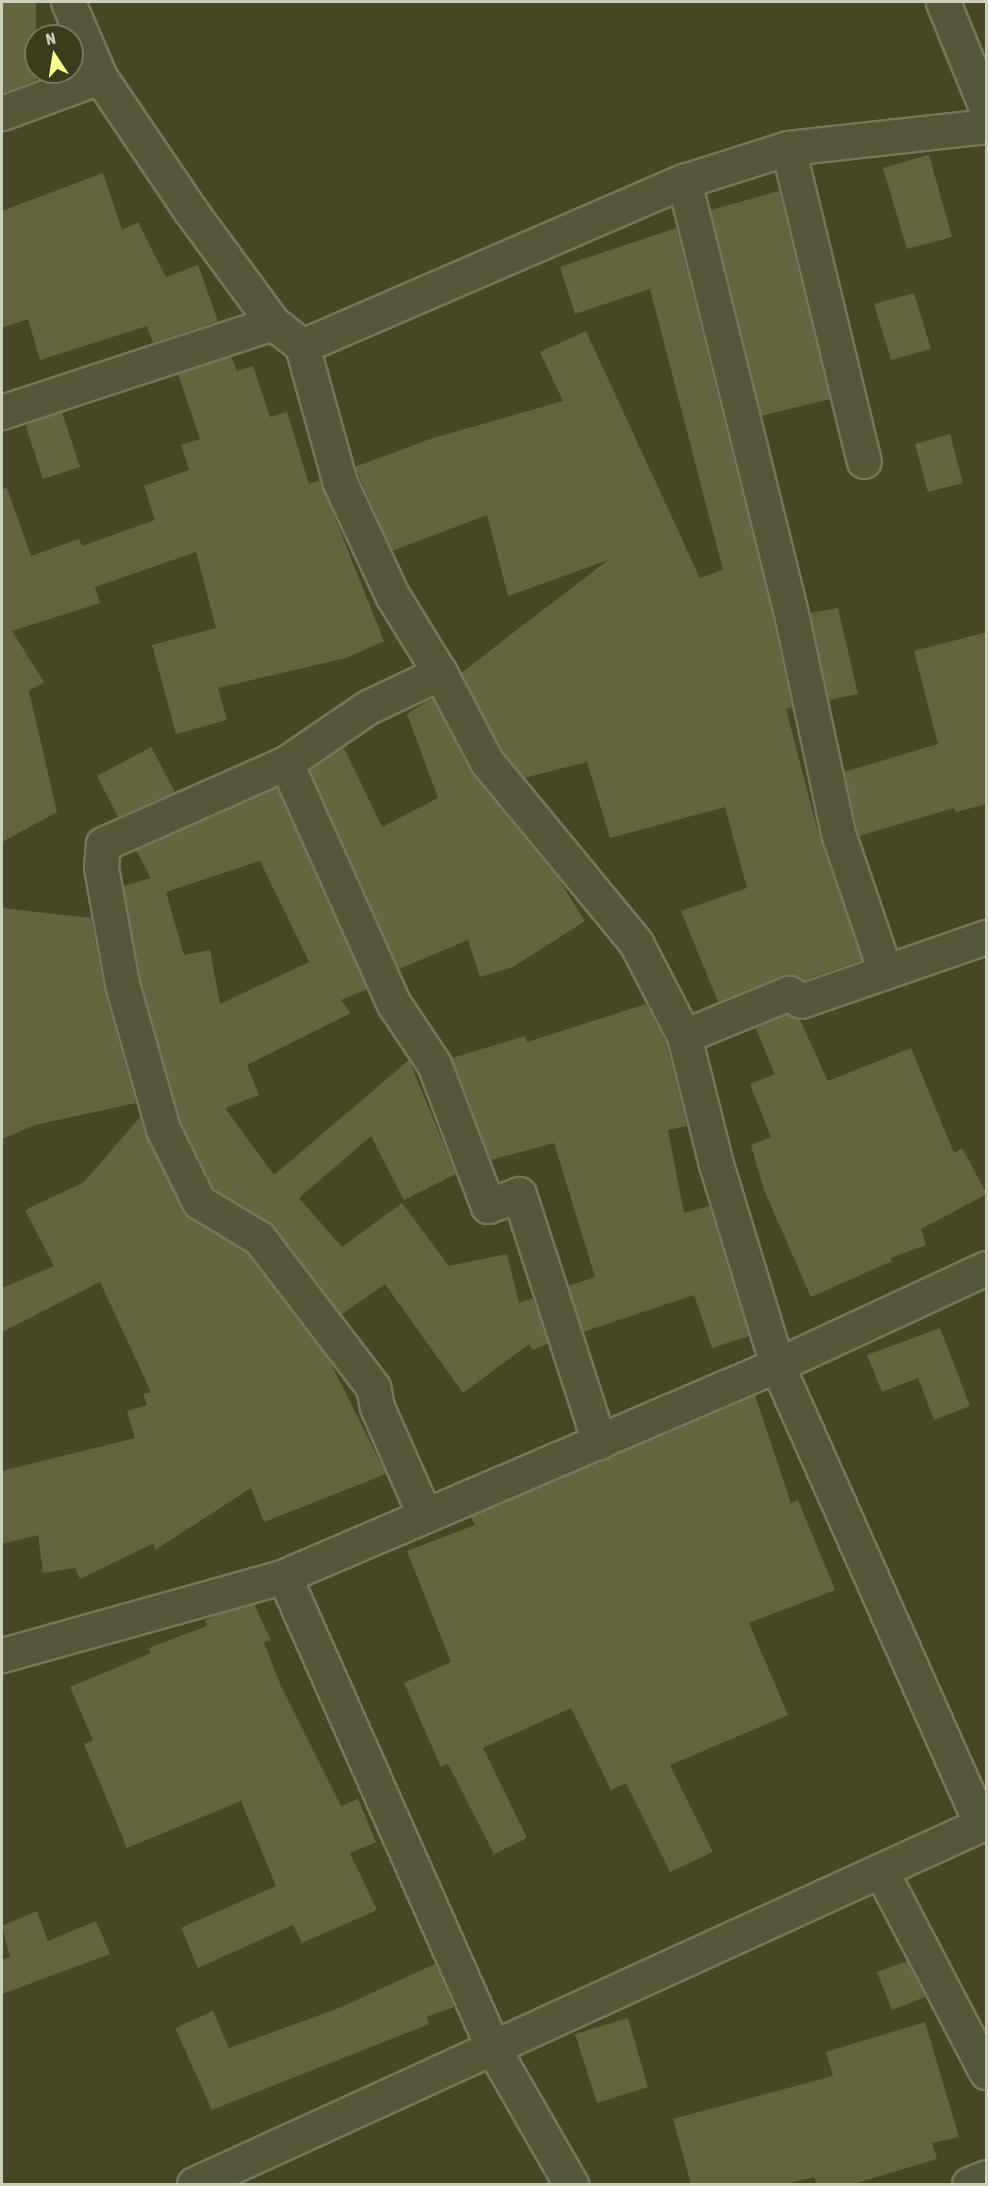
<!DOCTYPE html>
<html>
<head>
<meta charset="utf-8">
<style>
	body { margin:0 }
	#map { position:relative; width:988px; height:2186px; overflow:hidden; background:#474725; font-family:"Asap Condensed",sans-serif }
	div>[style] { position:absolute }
	.building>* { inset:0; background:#64653f }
	.roads { filter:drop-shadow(2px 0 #75765b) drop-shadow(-2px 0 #75765b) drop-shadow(0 2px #75765b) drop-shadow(0 -2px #75765b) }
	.minor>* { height:33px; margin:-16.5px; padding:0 16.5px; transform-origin:16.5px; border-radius:16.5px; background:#55563a }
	span { translate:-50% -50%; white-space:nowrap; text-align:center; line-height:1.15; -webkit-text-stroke:4.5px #3b3c1e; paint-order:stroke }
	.frame { position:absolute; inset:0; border:3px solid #cecfb8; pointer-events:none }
	.north { position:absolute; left:24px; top:24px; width:60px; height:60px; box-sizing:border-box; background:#3b3c1e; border:2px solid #76775c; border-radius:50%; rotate:348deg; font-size:16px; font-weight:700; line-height:24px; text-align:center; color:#cecfb8 }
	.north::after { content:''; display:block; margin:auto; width:21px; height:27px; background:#f9ff8d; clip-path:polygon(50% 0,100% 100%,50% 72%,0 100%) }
</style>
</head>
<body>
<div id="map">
	<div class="building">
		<i style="clip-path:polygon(2px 2px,36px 2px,36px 81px,2px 93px)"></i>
		<i style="clip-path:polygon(929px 155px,952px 237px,907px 249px,883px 168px)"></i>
		<i style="clip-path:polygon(103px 173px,122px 230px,138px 222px,166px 277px,198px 265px,218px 321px,153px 343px,147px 326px,40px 360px,28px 319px,2px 328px,2px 211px)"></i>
		<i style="clip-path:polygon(779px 191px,830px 399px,761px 416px,711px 210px)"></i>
		<i style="clip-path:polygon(676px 228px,772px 613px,792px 708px,786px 709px,820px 839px,862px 960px,804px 980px,782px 976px,718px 1002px,681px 911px,747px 888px,725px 807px,610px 838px,587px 762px,524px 778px,503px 752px,461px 673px,608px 560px,508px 596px,487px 515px,392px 551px,355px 467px,430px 439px,563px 401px,540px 352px,586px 331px,700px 578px,723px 570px,650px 289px,575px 314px,560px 267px)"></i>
		<i style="clip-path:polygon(914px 293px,931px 349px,891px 360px,874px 304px)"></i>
		<i style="clip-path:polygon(231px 356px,237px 371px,253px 366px,270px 417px,287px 412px,309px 484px,320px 480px,384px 641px,346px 658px,218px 688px,227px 720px,176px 734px,152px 645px,216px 628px,196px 552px,95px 587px,100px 603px,12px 631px,44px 682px,29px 691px,57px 812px,2px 842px,2px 489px,7px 488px,31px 556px,79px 539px,82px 546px,155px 520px,144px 486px,189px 470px,181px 445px,200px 439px,178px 374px)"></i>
		<i style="clip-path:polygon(62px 412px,80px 467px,43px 479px,25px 424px)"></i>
		<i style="clip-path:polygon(950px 434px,963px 483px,928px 492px,915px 444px)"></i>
		<i style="clip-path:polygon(838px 608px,858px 694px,829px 700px,810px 613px)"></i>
		<i style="clip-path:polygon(987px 632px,987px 804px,956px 812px,954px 808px,859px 836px,844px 772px,938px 744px,914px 651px)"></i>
		<i style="clip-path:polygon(432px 698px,472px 774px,559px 880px,585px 921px,513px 967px,480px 977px,468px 940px,399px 969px,310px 770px,344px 748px,382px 827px,438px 798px,407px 714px)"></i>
		<i style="clip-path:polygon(151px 747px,175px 792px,118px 817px,97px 776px)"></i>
		<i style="clip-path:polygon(evenodd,277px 788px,367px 989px,341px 1000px,351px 1013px,247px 1065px,259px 1095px,225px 1108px,274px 1175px,409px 1060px,456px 1174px,404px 1200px,371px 1136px,299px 1198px,342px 1247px,402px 1203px,449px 1266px,507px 1254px,519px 1303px,533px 1298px,548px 1344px,532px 1350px,529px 1344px,463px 1393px,385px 1284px,341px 1315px,274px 1226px,213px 1189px,181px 1122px,140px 980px,123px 886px,151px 878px,136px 850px,277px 788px,260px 861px,309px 962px,220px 1004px,210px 950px,184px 955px,166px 892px,260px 861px)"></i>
		<i style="clip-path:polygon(2px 908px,91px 918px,104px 989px,136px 1103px,35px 1125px,2px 1139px)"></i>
		<i style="clip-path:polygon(646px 1004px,666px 1043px,687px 1126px,668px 1130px,684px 1213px,709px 1206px,749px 1336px,712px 1348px,694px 1295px,583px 1332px,568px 1286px,595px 1277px,554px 1143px,491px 1160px,452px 1058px,525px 1036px,527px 1042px)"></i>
		<i style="clip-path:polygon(787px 1014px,800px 1020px,828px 1081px,911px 1048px,954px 1153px,962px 1148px,987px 1194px,921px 1229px,926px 1245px,890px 1258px,892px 1261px,811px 1297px,764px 1190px,751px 1145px,771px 1137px,750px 1084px,775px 1074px,755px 1027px)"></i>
		<i style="clip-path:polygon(140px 1117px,183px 1211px,246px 1252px,330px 1362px,386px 1474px,264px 1522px,251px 1488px,155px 1550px,154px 1543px,80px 1579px,75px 1568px,43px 1573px,38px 1535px,2px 1544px,2px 1471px,135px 1438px,127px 1411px,147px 1405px,143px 1394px,151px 1392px,100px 1282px,2px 1332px,2px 1288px,54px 1266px,25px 1210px,84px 1182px)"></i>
		<i style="clip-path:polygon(940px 1328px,970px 1406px,934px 1420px,918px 1378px,882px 1392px,867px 1355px)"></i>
		<i style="clip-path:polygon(755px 1395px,791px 1503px,798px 1500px,835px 1590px,749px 1623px,788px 1715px,670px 1765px,713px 1852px,670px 1872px,626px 1783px,611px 1790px,571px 1708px,483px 1748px,527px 1838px,494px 1854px,448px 1764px,441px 1767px,404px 1683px,451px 1662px,407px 1551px,475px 1525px,471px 1517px)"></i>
		<i style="clip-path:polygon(254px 1604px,271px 1640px,264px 1643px,280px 1684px,341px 1806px,358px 1799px,376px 1842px,350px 1853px,377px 1910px,302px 1943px,293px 1925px,198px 1968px,181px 1928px,276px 1886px,241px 1801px,127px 1848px,84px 1744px,93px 1740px,70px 1687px,151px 1653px,149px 1648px,207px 1626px,205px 1620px,220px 1614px)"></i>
		<i style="clip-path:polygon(37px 1911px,48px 1941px,96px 1921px,110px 1954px,2px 1994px,2px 1960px,10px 1957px,2px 1926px)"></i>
		<i style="clip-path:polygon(907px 1961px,925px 1997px,892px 2010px,877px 1972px)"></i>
		<i style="clip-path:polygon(435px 1964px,454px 2007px,426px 2017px,429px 2024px,212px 2110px,175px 2028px,213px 2011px,229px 2048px,339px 2008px)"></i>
		<i style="clip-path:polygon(628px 2018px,648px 2087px,597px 2103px,575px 2034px)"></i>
		<i style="clip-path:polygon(925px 2022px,959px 2137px,932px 2143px,937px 2159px,853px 2184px,817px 2184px,814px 2177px,785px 2184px,691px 2184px,673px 2119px,833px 2076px,826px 2052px)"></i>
	</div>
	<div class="roads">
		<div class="minor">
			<i style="left:68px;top:2px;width:82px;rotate:66.9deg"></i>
			<i style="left:100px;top:77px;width:161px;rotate:55.9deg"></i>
			<i style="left:190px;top:210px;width:140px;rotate:53.7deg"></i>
			<i style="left:273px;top:323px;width:37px;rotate:38deg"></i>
			<i style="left:302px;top:346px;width:142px;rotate:74.5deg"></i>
			<i style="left:340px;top:483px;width:123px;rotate:65.1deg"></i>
			<i style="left:392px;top:595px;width:92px;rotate:58.4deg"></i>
			<i style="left:440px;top:673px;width:101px;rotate:62.2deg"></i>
			<i style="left:487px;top:762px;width:234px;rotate:50.5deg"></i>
			<i style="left:636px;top:943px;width:105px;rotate:62.7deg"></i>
			<i style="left:684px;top:1036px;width:132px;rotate:76deg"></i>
			<i style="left:716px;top:1164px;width:210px;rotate:73.1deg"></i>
			<i style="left:777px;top:1365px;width:502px;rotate:66.04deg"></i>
			<i style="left:943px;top:2px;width:114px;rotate:67.9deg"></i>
			<i style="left:2px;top:113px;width:104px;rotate:-20.2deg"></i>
			<i style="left:788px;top:148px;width:322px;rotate:76.4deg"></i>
			<i style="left:684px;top:181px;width:441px;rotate:76.1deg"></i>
			<i style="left:790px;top:609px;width:229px;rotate:77.9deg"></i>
			<i style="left:838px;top:833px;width:146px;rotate:71.2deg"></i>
			<i style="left:302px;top:346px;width:416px;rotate:-23.4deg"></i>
			<i style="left:684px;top:181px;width:109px;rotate:-17.6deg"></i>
			<i style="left:788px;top:148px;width:199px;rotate:-6.3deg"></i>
			<i style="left:2px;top:412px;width:285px;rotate:-18.2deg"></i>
			<i style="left:286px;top:763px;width:264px;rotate:65.9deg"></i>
			<i style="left:394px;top:1004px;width:72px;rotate:56.3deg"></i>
			<i style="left:434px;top:1064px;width:152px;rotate:69.2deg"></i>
			<i style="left:488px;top:1206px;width:33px;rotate:-21deg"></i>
			<i style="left:519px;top:1194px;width:261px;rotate:72.1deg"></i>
			<i style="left:684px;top:1036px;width:113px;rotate:-22.3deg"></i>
			<i style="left:789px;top:993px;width:14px;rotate:34deg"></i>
			<i style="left:801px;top:1001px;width:196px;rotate:-19.1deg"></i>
			<i style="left:425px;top:1516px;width:119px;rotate:-113.8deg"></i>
			<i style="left:377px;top:1407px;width:20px;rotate:-101deg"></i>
			<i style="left:373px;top:1387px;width:188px;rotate:-127.4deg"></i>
			<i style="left:259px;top:1238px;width:70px;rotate:-149deg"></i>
			<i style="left:199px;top:1202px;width:81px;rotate:-116.3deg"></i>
			<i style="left:163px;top:1129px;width:151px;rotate:-105.8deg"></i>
			<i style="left:122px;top:984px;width:119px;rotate:-100.2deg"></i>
			<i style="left:101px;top:867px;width:23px;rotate:-85deg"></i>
			<i style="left:103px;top:844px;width:200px;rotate:-23.9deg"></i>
			<i style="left:286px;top:763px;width:99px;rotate:-34.3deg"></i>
			<i style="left:368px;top:707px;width:80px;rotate:-25.3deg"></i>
			<i style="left:284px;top:1576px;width:518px;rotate:66.1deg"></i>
			<i style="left:494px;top:2050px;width:155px;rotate:60.1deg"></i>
			<i style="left:2px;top:1655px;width:293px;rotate:-15.6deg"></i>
			<i style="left:284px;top:1576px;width:536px;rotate:-23.17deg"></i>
			<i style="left:777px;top:1365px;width:230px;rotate:-24.9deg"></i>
			<i style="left:881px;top:1871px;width:227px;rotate:62.4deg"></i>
			<i style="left:194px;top:2184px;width:871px;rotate:-24.56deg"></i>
			<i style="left:969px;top:2184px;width:18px;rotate:-22deg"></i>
		</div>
	</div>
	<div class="frame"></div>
	<div class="north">N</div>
</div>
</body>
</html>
